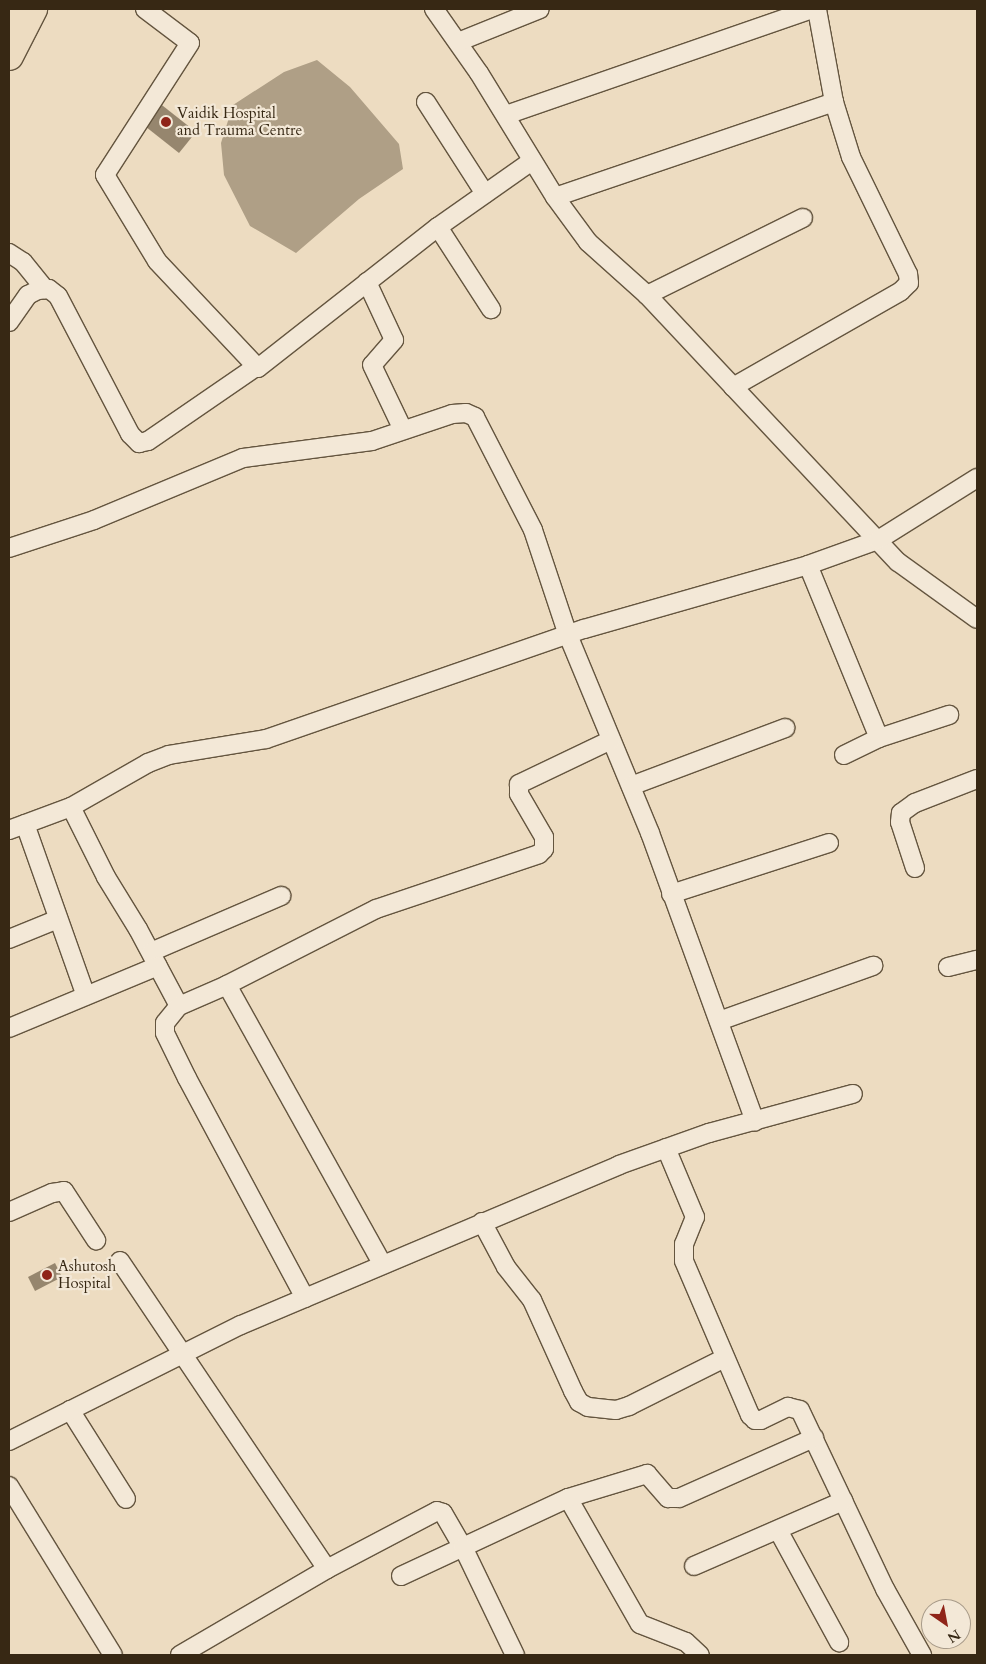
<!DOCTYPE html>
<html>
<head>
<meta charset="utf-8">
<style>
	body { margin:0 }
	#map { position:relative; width:986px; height:1664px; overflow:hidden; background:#eddcc1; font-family:Cardo,serif }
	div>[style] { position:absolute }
	.water>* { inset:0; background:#af9f86 }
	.building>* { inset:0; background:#96866e }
	.roads { filter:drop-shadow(1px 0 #64553f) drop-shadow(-1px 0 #64553f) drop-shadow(0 1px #64553f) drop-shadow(0 -1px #64553f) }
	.minor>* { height:18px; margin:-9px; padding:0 9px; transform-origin:9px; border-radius:9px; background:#f3e8d7 }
	.primary>* { height:28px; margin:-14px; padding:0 14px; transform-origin:14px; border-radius:14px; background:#eddcc1 }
	.dots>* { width:14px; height:14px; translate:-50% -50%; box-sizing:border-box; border:2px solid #f3e8d7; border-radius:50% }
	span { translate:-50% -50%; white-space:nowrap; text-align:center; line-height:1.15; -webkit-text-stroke:4.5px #f3e8d7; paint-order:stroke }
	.poi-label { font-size:15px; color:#372814 }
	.left { translate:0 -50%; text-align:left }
	.frame { position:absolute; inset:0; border:10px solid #372814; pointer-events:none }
	.north { position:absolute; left:921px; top:1599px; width:50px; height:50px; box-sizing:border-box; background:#f3e8d7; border:1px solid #a89b89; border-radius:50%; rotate:147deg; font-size:14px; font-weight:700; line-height:20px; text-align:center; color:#372814 }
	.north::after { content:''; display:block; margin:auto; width:18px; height:22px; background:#8f2418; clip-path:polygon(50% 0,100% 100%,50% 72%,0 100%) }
</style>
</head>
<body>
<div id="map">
	<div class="water">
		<i style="clip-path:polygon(317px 60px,350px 87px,399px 144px,403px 169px,359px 199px,296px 253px,250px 226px,224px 175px,221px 143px,233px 105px,284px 72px)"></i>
	</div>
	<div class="building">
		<i style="clip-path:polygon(158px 102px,196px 132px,179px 153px,141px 123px)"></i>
		<i style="clip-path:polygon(55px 1263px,62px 1277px,35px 1291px,28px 1277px)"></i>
	</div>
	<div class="roads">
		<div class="minor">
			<i style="left:145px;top:9px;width:56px;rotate:37.1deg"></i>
			<i style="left:190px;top:43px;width:157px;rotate:122.8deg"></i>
			<i style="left:105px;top:175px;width:100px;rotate:58.8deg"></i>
			<i style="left:157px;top:261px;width:147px;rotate:46.7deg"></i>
			<i style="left:258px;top:368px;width:229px;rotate:-38.1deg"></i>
			<i style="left:438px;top:227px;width:115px;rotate:-35.1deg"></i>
			<i style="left:434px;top:9px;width:78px;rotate:54.9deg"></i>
			<i style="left:479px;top:73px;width:145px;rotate:58.5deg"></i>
			<i style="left:555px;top:197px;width:56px;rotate:53.7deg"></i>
			<i style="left:588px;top:242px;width:79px;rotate:41.9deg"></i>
			<i style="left:647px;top:295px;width:366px;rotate:46.8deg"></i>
			<i style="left:898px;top:562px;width:97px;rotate:35.8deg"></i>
			<i style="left:458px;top:42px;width:88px;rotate:-21.9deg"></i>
			<i style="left:426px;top:102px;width:109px;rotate:57.3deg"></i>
			<i style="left:506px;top:115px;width:324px;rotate:-19.1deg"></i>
			<i style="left:555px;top:197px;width:295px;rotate:-18.8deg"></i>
			<i style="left:438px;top:227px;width:98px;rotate:57.1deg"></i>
			<i style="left:9px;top:253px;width:17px;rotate:33deg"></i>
			<i style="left:23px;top:262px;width:35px;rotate:51deg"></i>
			<i style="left:367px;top:282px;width:64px;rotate:65deg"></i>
			<i style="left:394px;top:340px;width:33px;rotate:131deg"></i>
			<i style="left:372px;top:365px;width:72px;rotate:64.5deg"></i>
			<i style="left:647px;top:295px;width:174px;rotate:-26.3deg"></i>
			<i style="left:9px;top:322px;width:33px;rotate:-55deg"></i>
			<i style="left:28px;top:295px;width:11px;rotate:-27deg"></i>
			<i style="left:38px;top:290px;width:11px;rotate:-5deg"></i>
			<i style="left:49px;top:289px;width:11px;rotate:38deg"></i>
			<i style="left:58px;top:296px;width:156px;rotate:62.4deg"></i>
			<i style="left:130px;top:434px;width:13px;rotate:45deg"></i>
			<i style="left:139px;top:443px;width:9px;rotate:-13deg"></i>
			<i style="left:148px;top:441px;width:132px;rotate:-34.5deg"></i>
			<i style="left:733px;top:387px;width:193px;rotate:-29.7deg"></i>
			<i style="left:901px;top:291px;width:11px;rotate:-45deg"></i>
			<i style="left:909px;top:283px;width:9px;rotate:-96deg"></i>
			<i style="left:908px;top:274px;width:130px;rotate:-116deg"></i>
			<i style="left:851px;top:157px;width:58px;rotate:-107.2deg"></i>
			<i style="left:834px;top:102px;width:95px;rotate:-100.4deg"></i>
			<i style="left:9px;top:548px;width:89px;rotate:-18.2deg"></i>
			<i style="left:94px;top:520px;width:161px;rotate:-22.6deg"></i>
			<i style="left:243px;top:458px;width:130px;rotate:-7.5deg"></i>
			<i style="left:372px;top:441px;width:84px;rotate:-18.6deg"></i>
			<i style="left:452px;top:414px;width:14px;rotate:-4deg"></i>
			<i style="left:466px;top:413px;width:10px;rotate:24deg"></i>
			<i style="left:475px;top:417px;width:127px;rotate:62.8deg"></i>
			<i style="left:533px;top:530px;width:111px;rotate:71.6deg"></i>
			<i style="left:568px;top:635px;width:214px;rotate:67.5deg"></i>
			<i style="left:650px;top:833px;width:307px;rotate:70deg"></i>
			<i style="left:808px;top:565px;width:187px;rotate:67.7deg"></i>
			<i style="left:844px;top:755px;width:39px;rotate:-26deg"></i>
			<i style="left:879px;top:738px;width:74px;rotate:-18.2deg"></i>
			<i style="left:631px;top:786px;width:165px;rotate:-20.6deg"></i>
			<i style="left:71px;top:807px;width:78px;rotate:63.4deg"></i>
			<i style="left:106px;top:877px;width:61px;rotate:58.4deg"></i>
			<i style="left:138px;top:929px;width:87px;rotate:62deg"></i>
			<i style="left:25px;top:824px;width:182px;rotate:70.5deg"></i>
			<i style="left:9px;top:830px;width:66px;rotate:-20.4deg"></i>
			<i style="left:71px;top:807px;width:89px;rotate:-29.7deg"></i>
			<i style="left:148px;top:763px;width:22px;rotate:-21deg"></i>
			<i style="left:169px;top:755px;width:98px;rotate:-9.4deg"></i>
			<i style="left:266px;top:739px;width:336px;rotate:-19.1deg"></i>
			<i style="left:584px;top:629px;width:233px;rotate:-15.9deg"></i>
			<i style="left:808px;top:565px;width:74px;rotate:-19.7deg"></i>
			<i style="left:878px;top:540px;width:117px;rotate:-32.1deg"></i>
			<i style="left:915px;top:868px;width:48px;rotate:-108.1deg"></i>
			<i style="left:900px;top:822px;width:9px;rotate:-84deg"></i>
			<i style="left:901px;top:813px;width:17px;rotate:-36deg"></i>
			<i style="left:915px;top:803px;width:66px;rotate:-21.2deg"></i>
			<i style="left:671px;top:894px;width:166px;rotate:-17.9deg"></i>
			<i style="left:9px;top:939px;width:53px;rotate:-22.2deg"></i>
			<i style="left:151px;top:952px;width:142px;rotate:-23.3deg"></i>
			<i style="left:948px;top:967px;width:30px;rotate:-14deg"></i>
			<i style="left:227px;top:985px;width:318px;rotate:60.9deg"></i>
			<i style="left:719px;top:1021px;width:164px;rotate:-19.7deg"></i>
			<i style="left:9px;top:1028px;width:161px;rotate:-22.6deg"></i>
			<i style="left:666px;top:1148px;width:75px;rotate:67.2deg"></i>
			<i style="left:695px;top:1217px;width:29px;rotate:112deg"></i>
			<i style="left:684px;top:1244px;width:17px;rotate:90deg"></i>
			<i style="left:684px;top:1261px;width:168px;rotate:66.8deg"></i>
			<i style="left:750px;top:1415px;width:7px;rotate:45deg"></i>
			<i style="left:755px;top:1420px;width:6px"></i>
			<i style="left:761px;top:1420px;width:30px;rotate:-26deg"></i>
			<i style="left:788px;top:1407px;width:12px;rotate:14deg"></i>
			<i style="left:800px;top:1410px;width:198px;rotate:64.6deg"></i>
			<i style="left:885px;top:1589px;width:76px;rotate:60.7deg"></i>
			<i style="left:9px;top:1212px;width:47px;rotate:-23.8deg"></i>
			<i style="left:52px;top:1193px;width:12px;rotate:-9deg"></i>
			<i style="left:64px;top:1191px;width:59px;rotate:56.9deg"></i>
			<i style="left:482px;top:1222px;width:51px;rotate:61.9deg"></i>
			<i style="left:506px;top:1267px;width:42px;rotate:51.8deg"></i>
			<i style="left:532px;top:1300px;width:100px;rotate:65.7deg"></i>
			<i style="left:573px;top:1391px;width:13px;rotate:61deg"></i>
			<i style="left:579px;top:1402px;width:10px;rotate:29deg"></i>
			<i style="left:588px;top:1407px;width:28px;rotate:6deg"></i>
			<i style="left:616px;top:1410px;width:14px;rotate:-17deg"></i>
			<i style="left:629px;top:1406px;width:107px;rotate:-26.6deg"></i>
			<i style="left:120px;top:1261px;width:371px;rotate:56.1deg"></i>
			<i style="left:305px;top:1298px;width:250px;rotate:-118.2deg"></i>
			<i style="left:187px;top:1078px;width:50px;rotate:-116.1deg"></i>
			<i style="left:165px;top:1033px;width:10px;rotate:-90deg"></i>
			<i style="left:165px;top:1023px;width:22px;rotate:-51deg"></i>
			<i style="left:179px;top:1006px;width:52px;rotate:-23.6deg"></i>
			<i style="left:227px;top:985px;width:167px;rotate:-27deg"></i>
			<i style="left:376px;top:909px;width:172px;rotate:-18.6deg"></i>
			<i style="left:539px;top:854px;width:7px;rotate:-45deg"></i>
			<i style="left:544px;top:849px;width:12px;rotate:-90deg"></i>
			<i style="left:544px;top:837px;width:50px;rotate:-120.2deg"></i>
			<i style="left:519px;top:794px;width:10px;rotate:-90deg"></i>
			<i style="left:519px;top:784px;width:102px;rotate:-25.6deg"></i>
			<i style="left:70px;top:1410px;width:105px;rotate:57.8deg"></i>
			<i style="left:9px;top:1441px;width:259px;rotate:-26.6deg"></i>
			<i style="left:241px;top:1325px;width:410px;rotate:-22.9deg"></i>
			<i style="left:619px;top:1165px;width:96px;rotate:-19.6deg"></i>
			<i style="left:709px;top:1133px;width:149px;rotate:-15.2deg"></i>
			<i style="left:9px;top:1486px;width:198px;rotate:58.4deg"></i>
			<i style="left:568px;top:1498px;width:145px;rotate:60.3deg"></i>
			<i style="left:640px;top:1624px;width:49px;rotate:21.4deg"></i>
			<i style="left:686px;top:1642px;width:19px;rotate:43deg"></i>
			<i style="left:778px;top:1530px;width:128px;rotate:61.4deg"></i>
			<i style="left:694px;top:1566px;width:163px;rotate:-23.6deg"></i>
			<i style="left:401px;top:1576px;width:184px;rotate:-25deg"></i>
			<i style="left:568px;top:1498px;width:83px;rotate:-16.9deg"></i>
			<i style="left:647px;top:1474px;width:32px;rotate:49deg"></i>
			<i style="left:668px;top:1498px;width:11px"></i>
			<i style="left:679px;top:1498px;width:148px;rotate:-24deg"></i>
			<i style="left:180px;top:1655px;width:170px;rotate:-30.3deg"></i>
			<i style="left:327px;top:1569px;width:124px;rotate:-27.8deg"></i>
			<i style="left:437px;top:1511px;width:6px;rotate:18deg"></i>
			<i style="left:443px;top:1513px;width:39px;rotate:60deg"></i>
			<i style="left:463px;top:1547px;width:120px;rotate:64.3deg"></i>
		</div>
		<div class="primary">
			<i style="left:9px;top:12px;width:3px;rotate:-72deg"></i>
			<i style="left:9px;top:56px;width:53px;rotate:-62.9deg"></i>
		</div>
	</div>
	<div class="dots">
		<i style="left:166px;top:122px;background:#8f2418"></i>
		<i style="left:47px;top:1275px;background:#8f2418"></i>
	</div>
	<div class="poi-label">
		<span class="left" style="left:177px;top:122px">Vaidik Hospital<br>and Trauma Centre</span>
		<span class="left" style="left:58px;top:1275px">Ashutosh<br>Hospital</span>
	</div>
	<div class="frame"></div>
	<div class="north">N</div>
</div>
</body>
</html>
